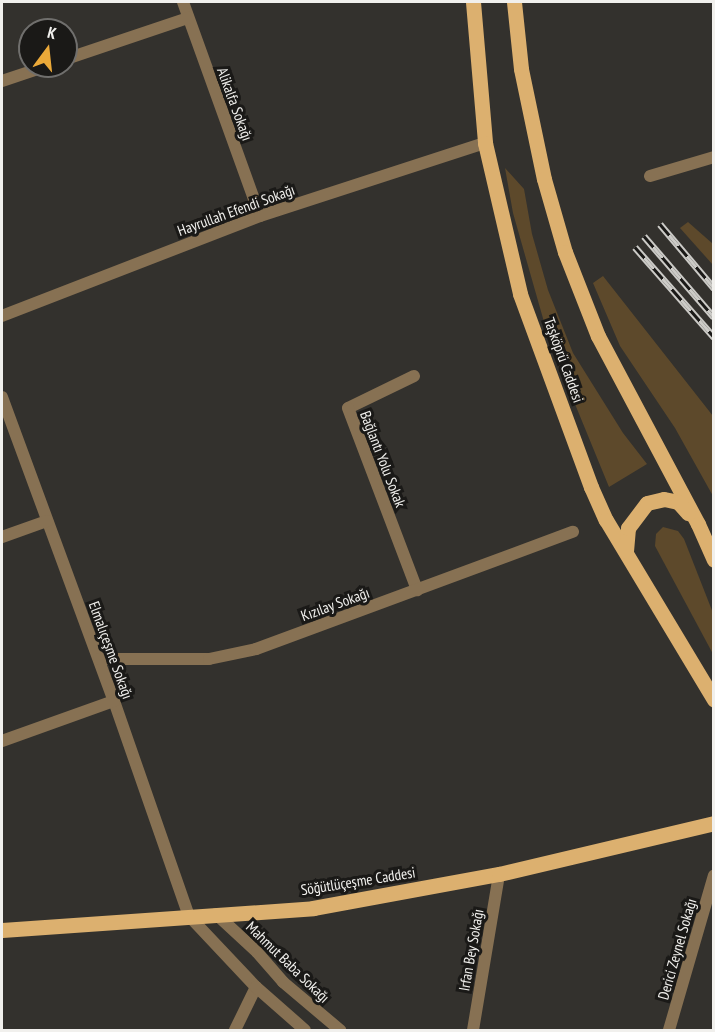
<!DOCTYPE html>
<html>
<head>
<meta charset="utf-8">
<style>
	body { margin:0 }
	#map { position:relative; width:715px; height:1032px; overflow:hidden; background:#33312d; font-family:"PT Sans Narrow",sans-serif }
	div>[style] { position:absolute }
	.green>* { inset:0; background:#5d492b }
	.minor>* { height:12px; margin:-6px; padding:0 6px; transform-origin:6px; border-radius:6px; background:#877153 }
	.tertiary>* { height:12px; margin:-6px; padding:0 6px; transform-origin:6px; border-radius:6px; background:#877153 }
	.primary>* { height:15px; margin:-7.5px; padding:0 7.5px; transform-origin:7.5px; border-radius:7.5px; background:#dcb06f }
	.rail>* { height:7px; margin-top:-3.5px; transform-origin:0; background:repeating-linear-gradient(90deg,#1a1917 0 14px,#cccbc7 0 28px); box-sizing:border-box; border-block:2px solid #cccbc7 }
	span { translate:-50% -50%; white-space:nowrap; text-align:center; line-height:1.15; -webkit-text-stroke:6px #1a1917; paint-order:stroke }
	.street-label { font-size:15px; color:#f1f0ed }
	.frame { position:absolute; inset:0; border:3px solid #f1f0ed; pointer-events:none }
	.north { position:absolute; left:18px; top:18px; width:60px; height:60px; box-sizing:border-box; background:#1a1917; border:2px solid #706f6d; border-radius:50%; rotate:15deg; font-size:16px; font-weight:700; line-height:24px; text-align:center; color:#f1f0ed }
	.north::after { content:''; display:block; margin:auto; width:21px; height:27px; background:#eba939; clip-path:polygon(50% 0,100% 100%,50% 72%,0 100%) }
</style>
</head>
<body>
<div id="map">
	<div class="green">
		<i style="clip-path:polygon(505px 168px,524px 189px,532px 234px,548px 290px,573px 353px,623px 433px,647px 464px,609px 487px,550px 343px,513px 213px)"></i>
		<i style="clip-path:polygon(688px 222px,713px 244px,713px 265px,680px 228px)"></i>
		<i style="clip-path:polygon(603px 276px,713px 416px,713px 496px,675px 428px,620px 346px,593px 283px)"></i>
		<i style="clip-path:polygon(663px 527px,678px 531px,684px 539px,713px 613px,713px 654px,655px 546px,656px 534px)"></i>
	</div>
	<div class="minor">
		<i style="left:183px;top:2px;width:227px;rotate:70.2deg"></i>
		<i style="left:66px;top:59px;width:129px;rotate:-18.6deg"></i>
		<i style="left:2px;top:81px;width:47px;rotate:-18.4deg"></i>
		<i style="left:650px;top:176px;width:67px;rotate:-16.5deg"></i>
		<i style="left:2px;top:316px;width:277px;rotate:-21.2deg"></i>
		<i style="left:260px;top:216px;width:237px;rotate:-18deg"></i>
		<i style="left:414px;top:376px;width:73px;rotate:154.1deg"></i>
		<i style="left:348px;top:408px;width:195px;rotate:69.2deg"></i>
		<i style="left:2px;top:397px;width:324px;rotate:69.8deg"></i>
		<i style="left:114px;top:701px;width:228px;rotate:70.8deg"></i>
		<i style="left:2px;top:537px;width:48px;rotate:-19.6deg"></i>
		<i style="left:99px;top:659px;width:110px"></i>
		<i style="left:209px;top:659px;width:48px;rotate:-12deg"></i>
		<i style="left:256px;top:649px;width:338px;rotate:-20.3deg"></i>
		<i style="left:2px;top:741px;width:119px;rotate:-19.7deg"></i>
		<i style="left:235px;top:1030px;width:48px;rotate:-64deg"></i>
	</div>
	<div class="tertiary">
		<i style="left:216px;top:914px;width:56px;rotate:42.8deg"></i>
		<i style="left:257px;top:952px;width:40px;rotate:49deg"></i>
		<i style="left:283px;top:982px;width:75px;rotate:40.1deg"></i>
		<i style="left:189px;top:916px;width:98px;rotate:46.7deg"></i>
		<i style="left:256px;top:987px;width:65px;rotate:41.3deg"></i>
		<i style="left:473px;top:1030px;width:158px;rotate:-80.5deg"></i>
		<i style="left:669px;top:1030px;width:161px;rotate:-73.8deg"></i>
	</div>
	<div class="primary">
		<i style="left:473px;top:2px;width:142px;rotate:85.1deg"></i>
		<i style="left:485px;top:143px;width:155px;rotate:76.9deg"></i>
		<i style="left:520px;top:294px;width:206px;rotate:69.8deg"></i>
		<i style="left:591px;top:487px;width:36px;rotate:66deg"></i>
		<i style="left:606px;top:520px;width:210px;rotate:59deg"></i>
		<i style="left:514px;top:2px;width:67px;rotate:84deg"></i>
		<i style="left:521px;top:69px;width:112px;rotate:78.2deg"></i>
		<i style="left:544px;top:179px;width:76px;rotate:74deg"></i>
		<i style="left:565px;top:252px;width:90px;rotate:68.6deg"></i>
		<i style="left:598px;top:336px;width:213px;rotate:62deg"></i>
		<i style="left:698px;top:524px;width:39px;rotate:66deg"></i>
		<i style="left:626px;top:551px;width:23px;rotate:-85deg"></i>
		<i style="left:628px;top:528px;width:31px;rotate:-53deg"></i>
		<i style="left:647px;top:503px;width:17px;rotate:-13deg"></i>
		<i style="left:664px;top:499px;width:14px;rotate:12deg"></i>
		<i style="left:678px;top:502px;width:15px;rotate:48deg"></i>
		<i style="left:2px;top:930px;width:312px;rotate:-4deg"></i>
		<i style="left:313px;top:908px;width:189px;rotate:-10.4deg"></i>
		<i style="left:499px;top:874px;width:221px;rotate:-13.3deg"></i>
	</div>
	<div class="rail">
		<i style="left:660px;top:224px;width:84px;rotate:49.8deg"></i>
		<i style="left:644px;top:236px;width:107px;rotate:49.2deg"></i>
		<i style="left:635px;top:247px;width:120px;rotate:48.7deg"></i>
	</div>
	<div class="street-label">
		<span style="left:235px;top:104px;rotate:70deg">Alikalfa Sokağı</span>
		<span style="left:236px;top:210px;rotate:-20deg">Hayrullah Efendi Sokağı</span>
		<span style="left:564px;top:360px;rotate:70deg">Taşköprü Caddesi</span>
		<span style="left:383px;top:459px;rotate:69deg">Bağlantı Yolu Sokak</span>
		<span style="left:335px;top:604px;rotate:-20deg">Kızılay Sokağı</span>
		<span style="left:111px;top:650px;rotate:70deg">Elmalıçeşme Sokağı</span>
		<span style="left:358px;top:881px;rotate:-9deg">Söğütlüçeşme Caddesi</span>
		<span style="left:677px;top:949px;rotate:-74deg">Derici Zeynel Sokağı</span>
		<span style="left:471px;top:950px;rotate:-80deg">Irfan Bey Sokağı</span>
		<span style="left:288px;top:962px;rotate:44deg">Mahmut Baba Sokağı</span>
	</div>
	<div class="frame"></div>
	<div class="north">K</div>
</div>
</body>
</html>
